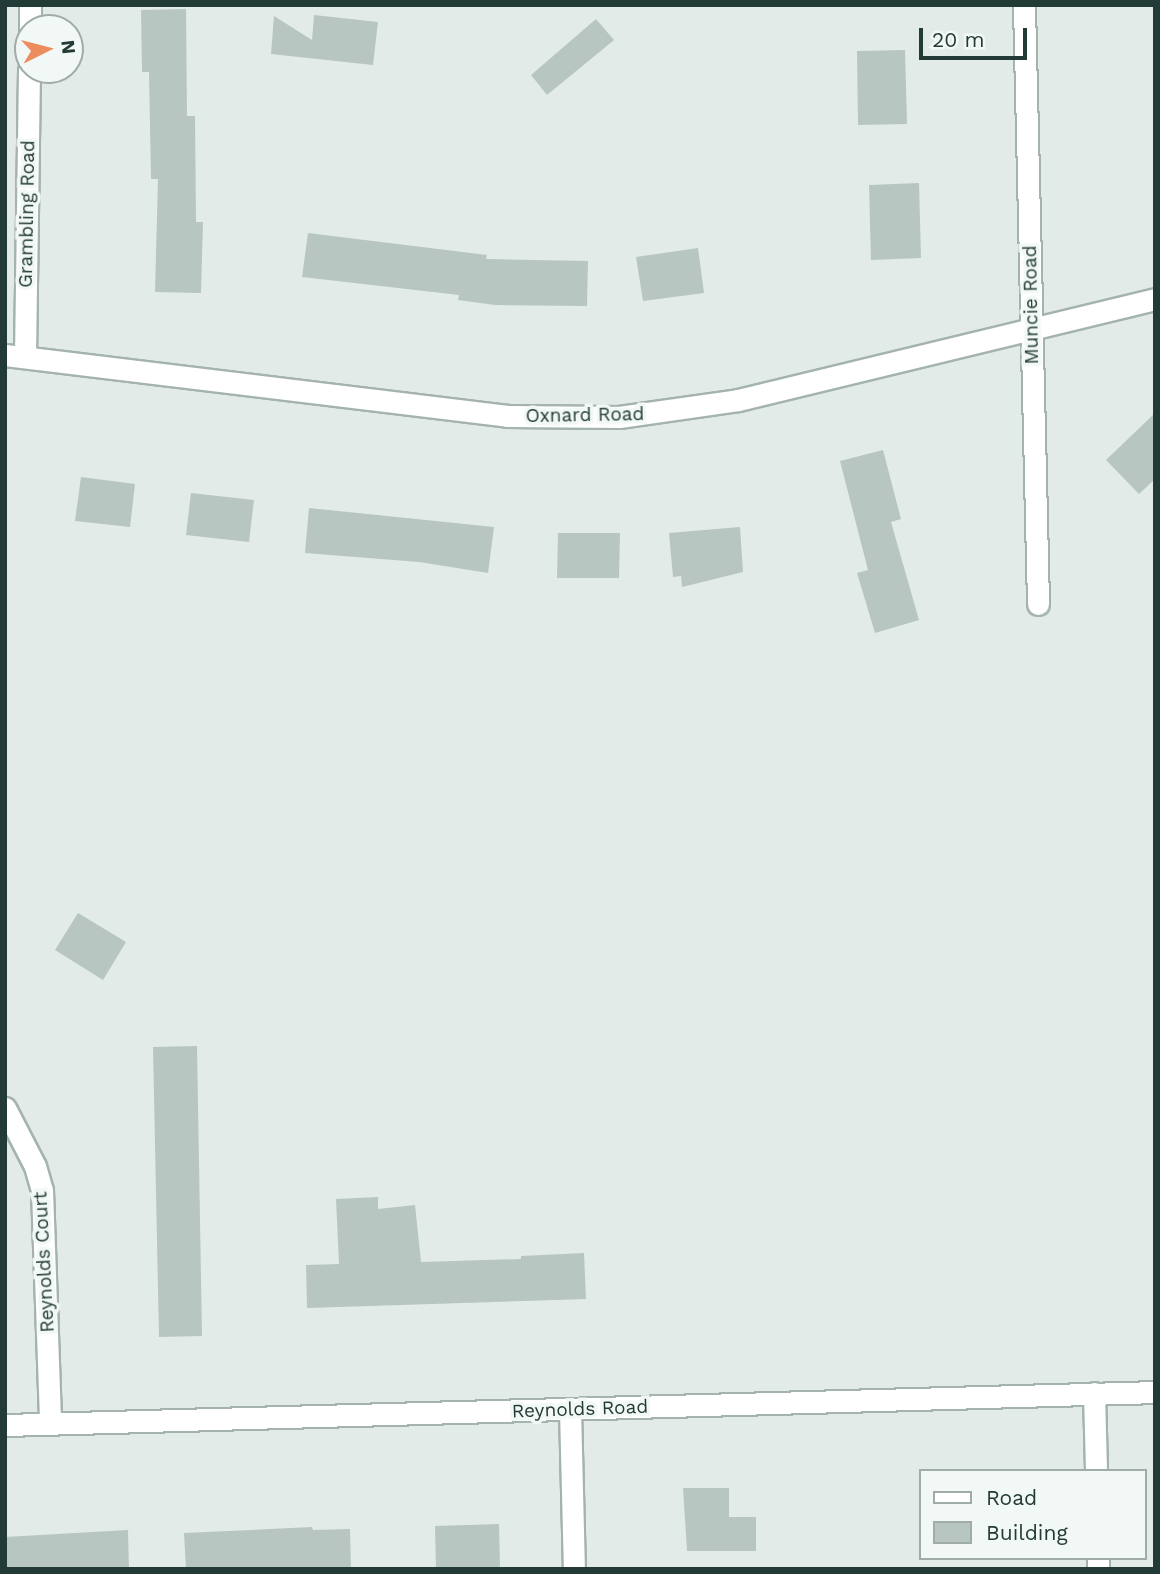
<!DOCTYPE html>
<html>
<head>
<meta charset="utf-8">
<style>
	body { margin:0 }
	#map { position:relative; width:1160px; height:1574px; overflow:hidden; background:#e2ebe8; font-family:"Work Sans",sans-serif }
	div>[style] { position:absolute }
	.building>* { inset:0; background:#b7c6c1 }
	.roads { filter:drop-shadow(2px 0 #a5b3af) drop-shadow(-2px 0 #a5b3af) drop-shadow(0 2px #a5b3af) drop-shadow(0 -2px #a5b3af) }
	.minor>* { height:21px; margin:-10.5px; padding:0 10.5px; transform-origin:10.5px; border-radius:10.5px; background:#fff }
	span { translate:-50% -50%; white-space:nowrap; text-align:center; line-height:1.15; -webkit-text-stroke:7px #f2f8f5; paint-order:stroke }
	.street-label { font-size:19px; color:#223b36 }
	.frame { position:absolute; inset:0; border:7px solid #223b36; pointer-events:none }
	.legend { position:absolute; left:919px; top:1469px; width:228px; height:91px; box-sizing:border-box; background:#f2f8f5; border:2px solid #9faca9; margin:0; padding:9px 12px; list-style:none; font-size:21px; color:#223b36 }
	.legend li { display:flex; align-items:center; gap:14px; height:35px }
	.legend b { width:35px; border:2px solid #9faca9 }
	.north { position:absolute; left:14px; top:14px; width:70px; height:70px; box-sizing:border-box; background:#f2f8f5; border:2px solid #9faca9; border-radius:50%; rotate:84deg; font-size:19px; font-weight:700; line-height:28px; text-align:center; color:#223b36 }
	.north::after { content:''; display:block; margin:auto; width:24px; height:32px; background:#ec8c5f; clip-path:polygon(50% 0,100% 100%,50% 72%,0 100%) }
	.scale { position:absolute; left:919px; top:28px; width:108px; height:32px; box-sizing:border-box; border:4px solid #223b36; border-top:0; padding-left:9px; font-size:21px; line-height:24px; white-space:nowrap; color:#223b36; -webkit-text-stroke:5px #f2f8f5; paint-order:stroke }
</style>
</head>
<body>
<div id="map">
	<div class="building">
		<i style="clip-path:polygon(186px 9px,187px 116px,195px 116px,196px 222px,203px 222px,201px 293px,155px 292px,158px 179px,151px 179px,149px 72px,142px 72px,141px 10px)"></i>
		<i style="clip-path:polygon(314px 15px,378px 22px,373px 65px,271px 54px,274px 16px,312px 40px)"></i>
		<i style="clip-path:polygon(596px 19px,614px 40px,547px 95px,531px 75px)"></i>
		<i style="clip-path:polygon(905px 50px,907px 124px,858px 125px,857px 51px)"></i>
		<i style="clip-path:polygon(919px 183px,921px 258px,871px 260px,869px 185px)"></i>
		<i style="clip-path:polygon(308px 233px,487px 255px,486px 259px,588px 261px,587px 306px,495px 305px,458px 300px,459px 295px,302px 277px)"></i>
		<i style="clip-path:polygon(698px 248px,704px 293px,643px 301px,636px 257px)"></i>
		<i style="clip-path:polygon(1155px 413px,1155px 479px,1139px 494px,1106px 460px)"></i>
		<i style="clip-path:polygon(883px 450px,901px 519px,891px 522px,919px 620px,875px 633px,857px 573px,868px 570px,840px 461px)"></i>
		<i style="clip-path:polygon(81px 477px,135px 484px,130px 527px,75px 521px)"></i>
		<i style="clip-path:polygon(191px 493px,254px 500px,249px 542px,186px 535px)"></i>
		<i style="clip-path:polygon(309px 508px,494px 527px,488px 573px,419px 562px,305px 553px)"></i>
		<i style="clip-path:polygon(740px 527px,743px 572px,682px 587px,681px 576px,673px 577px,669px 533px)"></i>
		<i style="clip-path:polygon(558px 533px,620px 533px,619px 578px,557px 578px)"></i>
		<i style="clip-path:polygon(78px 913px,126px 942px,103px 980px,55px 950px)"></i>
		<i style="clip-path:polygon(197px 1046px,202px 1336px,159px 1337px,153px 1047px)"></i>
		<i style="clip-path:polygon(378px 1197px,378px 1209px,415px 1205px,421px 1262px,521px 1259px,521px 1256px,584px 1253px,586px 1299px,307px 1308px,306px 1265px,339px 1264px,336px 1199px)"></i>
		<i style="clip-path:polygon(683px 1488px,729px 1488px,729px 1517px,756px 1517px,756px 1551px,687px 1551px)"></i>
		<i style="clip-path:polygon(499px 1524px,500px 1569px,436px 1569px,435px 1526px)"></i>
		<i style="clip-path:polygon(312px 1527px,313px 1530px,350px 1529px,351px 1569px,186px 1569px,184px 1533px)"></i>
		<i style="clip-path:polygon(128px 1530px,129px 1569px,5px 1569px,5px 1537px)"></i>
	</div>
	<div class="roads">
		<div class="minor">
			<i style="left:1024px;top:5px;width:599px;rotate:88.66deg"></i>
			<i style="left:30px;top:28px;width:23px;rotate:-90deg"></i>
			<i style="left:5px;top:355px;width:507px;rotate:6.91deg"></i>
			<i style="left:508px;top:416px;width:111px;rotate:0.5deg"></i>
			<i style="left:619px;top:417px;width:120px;rotate:-8.1deg"></i>
			<i style="left:738px;top:400px;width:429px;rotate:-13.6deg"></i>
			<i style="left:25px;top:357px;width:287px;rotate:-89.2deg"></i>
			<i style="left:5px;top:1108px;width:65px;rotate:62.7deg"></i>
			<i style="left:35px;top:1166px;width:25px;rotate:74deg"></i>
			<i style="left:42px;top:1190px;width:233px;rotate:88deg"></i>
			<i style="left:1094px;top:1393px;width:78px;rotate:88.5deg"></i>
			<i style="left:570px;top:1409px;width:160px;rotate:88.6deg"></i>
			<i style="left:5px;top:1425px;width:1150px;rotate:-1.64deg"></i>
			<i style="left:1098px;top:1558px;width:11px;rotate:90deg"></i>
		</div>
	</div>
	<div class="street-label">
		<span style="left:27px;top:214px;rotate:-89deg">Grambling Road</span>
		<span style="left:1031px;top:305px;rotate:-91deg">Muncie Road</span>
		<span style="left:585px;top:415px;rotate:-1deg">Oxnard Road</span>
		<span style="left:44px;top:1262px;rotate:-93deg">Reynolds Court</span>
		<span style="left:580px;top:1409px;rotate:-2deg">Reynolds Road</span>
	</div>
	<div class="frame"></div>
	<ul class="legend">
	<li><b style="height:9px;background:#fff"></b>Road</li>
	<li><b style="height:19px;background:#b7c6c1"></b>Building</li>
	</ul>
	<div class="north">N</div>
	<div class="scale">20 m</div>
</div>
</body>
</html>
